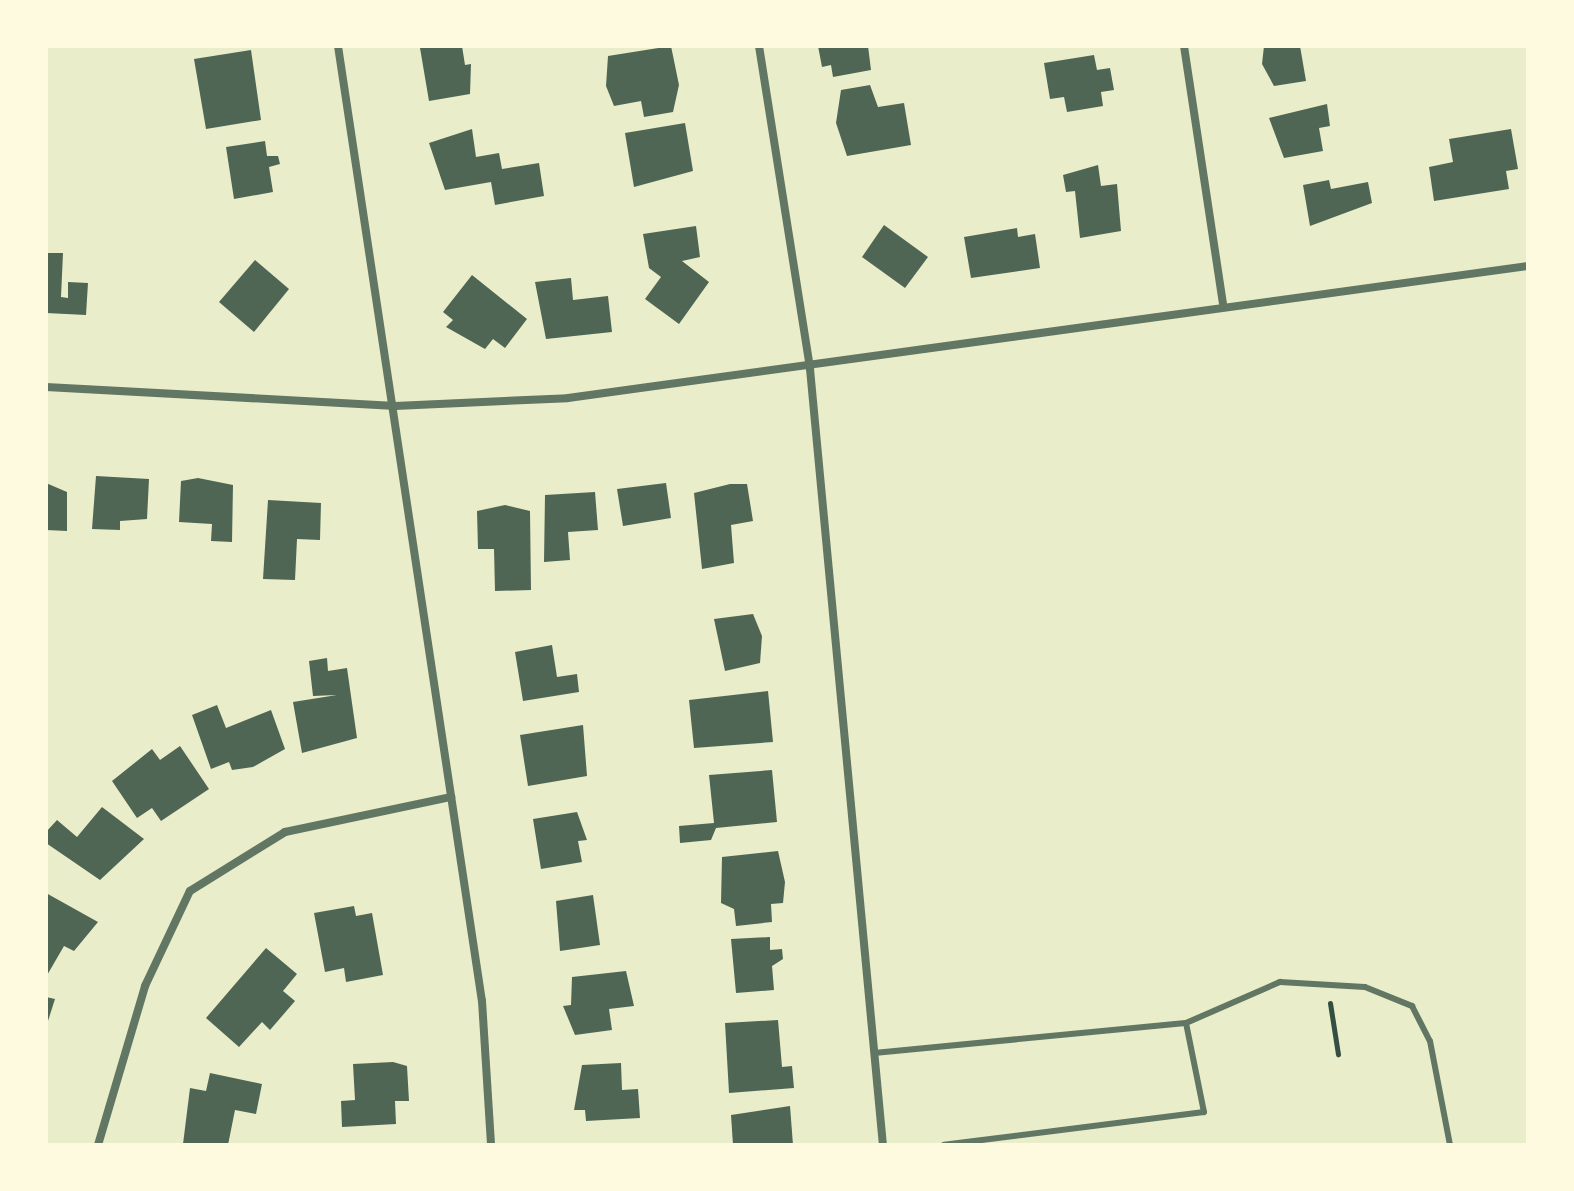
<!DOCTYPE html>
<html>
<head>
<meta charset="utf-8">
<style>
	body { margin:0 }
	#map { position:relative; width:1574px; height:1191px; overflow:hidden; background:#e9edc9; font-family:Merriweather,serif }
	div>[style] { position:absolute }
	.building>* { inset:0; background:#4f6655 }
	.path>* { height:5px; margin:-2.5px; padding:0 2.5px; transform-origin:2.5px; border-radius:2.5px; background:#344e41 }
	.service>* { height:6px; margin:-3px; padding:0 3px; transform-origin:3px; border-radius:3px; background:#617663 }
	.minor>* { height:8px; margin:-4px; padding:0 4px; transform-origin:4px; border-radius:4px; background:#617663 }
	span { translate:-50% -50%; white-space:nowrap; text-align:center; line-height:1.15; -webkit-text-stroke:6px #fefae0; paint-order:stroke }
	.frame { position:absolute; inset:0; border:48px solid #fefae0; pointer-events:none }
</style>
</head>
<body>
<div id="map">
	<div class="building">
		<i style="clip-path:polygon(462px 46px,465px 65px,471px 64px,470px 94px,429px 101px,420px 48px)"></i>
		<i style="clip-path:polygon(671px 46px,679px 85px,673px 112px,644px 117px,641px 101px,614px 106px,606px 86px,608px 56px)"></i>
		<i style="clip-path:polygon(818px 46px,868px 46px,871px 70px,833px 77px,831px 65px,822px 67px)"></i>
		<i style="clip-path:polygon(1264px 46px,1300px 46px,1306px 81px,1274px 86px,1262px 64px)"></i>
		<i style="clip-path:polygon(251px 50px,261px 120px,206px 129px,194px 59px)"></i>
		<i style="clip-path:polygon(1094px 55px,1097px 70px,1110px 68px,1114px 90px,1101px 92px,1103px 106px,1067px 112px,1064px 97px,1050px 99px,1044px 63px)"></i>
		<i style="clip-path:polygon(870px 85px,878px 107px,904px 103px,911px 145px,847px 156px,836px 123px,841px 90px)"></i>
		<i style="clip-path:polygon(1327px 104px,1330px 126px,1319px 128px,1323px 151px,1284px 158px,1269px 118px)"></i>
		<i style="clip-path:polygon(685px 123px,693px 171px,634px 187px,625px 133px)"></i>
		<i style="clip-path:polygon(472px 129px,476px 157px,499px 153px,502px 169px,539px 163px,544px 196px,495px 205px,491px 182px,445px 190px,429px 143px)"></i>
		<i style="clip-path:polygon(1511px 129px,1518px 169px,1506px 171px,1509px 189px,1434px 201px,1429px 167px,1453px 162px,1449px 139px)"></i>
		<i style="clip-path:polygon(265px 141px,267px 156px,278px 156px,280px 164px,269px 167px,273px 192px,234px 199px,226px 147px)"></i>
		<i style="clip-path:polygon(1098px 165px,1101px 186px,1117px 184px,1121px 231px,1080px 238px,1075px 191px,1066px 192px,1063px 175px)"></i>
		<i style="clip-path:polygon(1329px 180px,1331px 189px,1368px 182px,1372px 203px,1310px 226px,1303px 185px)"></i>
		<i style="clip-path:polygon(884px 225px,928px 257px,905px 288px,862px 257px)"></i>
		<i style="clip-path:polygon(696px 226px,700px 257px,682px 261px,709px 282px,679px 324px,645px 299px,661px 277px,649px 268px,643px 234px)"></i>
		<i style="clip-path:polygon(1017px 228px,1018px 237px,1035px 234px,1040px 268px,971px 278px,964px 237px)"></i>
		<i style="clip-path:polygon(46px 253px,63px 253px,61px 297px,68px 298px,68px 282px,88px 283px,86px 315px,46px 313px)"></i>
		<i style="clip-path:polygon(255px 260px,289px 289px,254px 332px,219px 302px)"></i>
		<i style="clip-path:polygon(472px 275px,527px 319px,505px 348px,493px 339px,485px 349px,446px 327px,453px 320px,443px 312px)"></i>
		<i style="clip-path:polygon(571px 278px,573px 300px,608px 296px,612px 332px,546px 339px,535px 282px)"></i>
		<i style="clip-path:polygon(96px 476px,149px 479px,147px 519px,120px 521px,120px 530px,92px 529px)"></i>
		<i style="clip-path:polygon(198px 478px,233px 485px,232px 542px,211px 541px,212px 524px,179px 522px,181px 481px)"></i>
		<i style="clip-path:polygon(46px 483px,67px 492px,67px 531px,46px 530px)"></i>
		<i style="clip-path:polygon(666px 483px,671px 518px,623px 526px,617px 489px)"></i>
		<i style="clip-path:polygon(730px 484px,747px 484px,753px 521px,731px 525px,734px 563px,702px 569px,694px 493px)"></i>
		<i style="clip-path:polygon(595px 492px,598px 530px,568px 532px,570px 560px,544px 562px,545px 495px)"></i>
		<i style="clip-path:polygon(268px 500px,321px 503px,320px 540px,297px 539px,295px 580px,263px 579px)"></i>
		<i style="clip-path:polygon(505px 505px,530px 511px,531px 590px,495px 591px,494px 549px,478px 549px,477px 511px)"></i>
		<i style="clip-path:polygon(753px 614px,762px 636px,760px 663px,725px 671px,714px 619px)"></i>
		<i style="clip-path:polygon(552px 645px,557px 677px,577px 674px,579px 692px,523px 701px,515px 652px)"></i>
		<i style="clip-path:polygon(327px 658px,328px 671px,347px 668px,357px 738px,302px 753px,293px 702px,337px 695px,313px 696px,309px 661px)"></i>
		<i style="clip-path:polygon(768px 691px,773px 742px,694px 748px,689px 700px)"></i>
		<i style="clip-path:polygon(217px 705px,226px 728px,271px 710px,285px 749px,253px 767px,232px 770px,229px 762px,211px 769px,192px 715px)"></i>
		<i style="clip-path:polygon(583px 725px,587px 776px,528px 786px,520px 735px)"></i>
		<i style="clip-path:polygon(180px 746px,209px 789px,161px 821px,152px 808px,137px 818px,112px 781px,152px 749px,160px 760px)"></i>
		<i style="clip-path:polygon(772px 770px,777px 822px,716px 828px,711px 840px,680px 843px,679px 826px,714px 823px,709px 775px)"></i>
		<i style="clip-path:polygon(102px 807px,144px 839px,100px 880px,46px 843px,46px 832px,57px 820px,77px 837px)"></i>
		<i style="clip-path:polygon(577px 812px,587px 840px,578px 841px,582px 862px,541px 869px,533px 819px)"></i>
		<i style="clip-path:polygon(778px 851px,785px 882px,783px 903px,771px 904px,772px 922px,736px 926px,734px 909px,721px 903px,722px 857px)"></i>
		<i style="clip-path:polygon(46px 893px,98px 922px,74px 951px,64px 946px,46px 977px)"></i>
		<i style="clip-path:polygon(593px 895px,600px 945px,560px 951px,556px 901px)"></i>
		<i style="clip-path:polygon(354px 906px,356px 916px,372px 913px,383px 975px,346px 982px,344px 968px,325px 972px,314px 913px)"></i>
		<i style="clip-path:polygon(770px 937px,770px 950px,782px 949px,783px 959px,772px 966px,774px 990px,736px 993px,731px 939px)"></i>
		<i style="clip-path:polygon(266px 948px,297px 974px,283px 991px,295px 1001px,270px 1030px,262px 1022px,239px 1047px,206px 1018px)"></i>
		<i style="clip-path:polygon(626px 971px,634px 1006px,609px 1009px,612px 1030px,575px 1035px,563px 1006px,571px 1005px,572px 977px)"></i>
		<i style="clip-path:polygon(46px 997px,55px 999px,47px 1024px,46px 1024px)"></i>
		<i style="clip-path:polygon(778px 1020px,782px 1067px,792px 1066px,794px 1088px,729px 1093px,725px 1023px)"></i>
		<i style="clip-path:polygon(393px 1062px,407px 1066px,409px 1101px,395px 1101px,396px 1124px,342px 1127px,341px 1101px,355px 1100px,353px 1064px)"></i>
		<i style="clip-path:polygon(621px 1063px,622px 1090px,638px 1089px,640px 1118px,586px 1121px,585px 1110px,574px 1110px,582px 1065px)"></i>
		<i style="clip-path:polygon(210px 1073px,262px 1084px,256px 1114px,235px 1110px,228px 1145px,183px 1144px,190px 1088px,206px 1091px)"></i>
		<i style="clip-path:polygon(790px 1106px,793px 1145px,733px 1145px,731px 1115px)"></i>
	</div>
	<div class="path">
		<i style="left:1330px;top:1003px;width:52px;rotate:81.1deg"></i>
	</div>
	<div class="service">
		<i style="left:1186px;top:1023px;width:103px;rotate:-23.6deg"></i>
		<i style="left:1280px;top:982px;width:85px;rotate:3.4deg"></i>
		<i style="left:1365px;top:987px;width:51px;rotate:22deg"></i>
		<i style="left:1412px;top:1006px;width:39px;rotate:63deg"></i>
		<i style="left:1430px;top:1041px;width:106px;rotate:79.1deg"></i>
		<i style="left:874px;top:1053px;width:313px;rotate:-5.5deg"></i>
		<i style="left:1186px;top:1023px;width:91px;rotate:78.6deg"></i>
		<i style="left:1204px;top:1112px;width:262px;rotate:172.8deg"></i>
	</div>
	<div class="minor">
		<i style="left:338px;top:46px;width:966px;rotate:81.43deg"></i>
		<i style="left:482px;top:1001px;width:144px;rotate:86.4deg"></i>
		<i style="left:759px;top:46px;width:327px;rotate:81deg"></i>
		<i style="left:810px;top:369px;width:779px;rotate:84.63deg"></i>
		<i style="left:1184px;top:46px;width:260px;rotate:81.4deg"></i>
		<i style="left:46px;top:387px;width:350px;rotate:3.1deg"></i>
		<i style="left:395px;top:406px;width:173px;rotate:-2.6deg"></i>
		<i style="left:568px;top:398px;width:969px;rotate:-7.83deg"></i>
		<i style="left:98px;top:1145px;width:166px;rotate:-73.5deg"></i>
		<i style="left:145px;top:986px;width:105px;rotate:-64.7deg"></i>
		<i style="left:190px;top:891px;width:112px;rotate:-31.8deg"></i>
		<i style="left:285px;top:832px;width:170px;rotate:-11.9deg"></i>
	</div>
	<div class="frame"></div>
</div>
</body>
</html>
